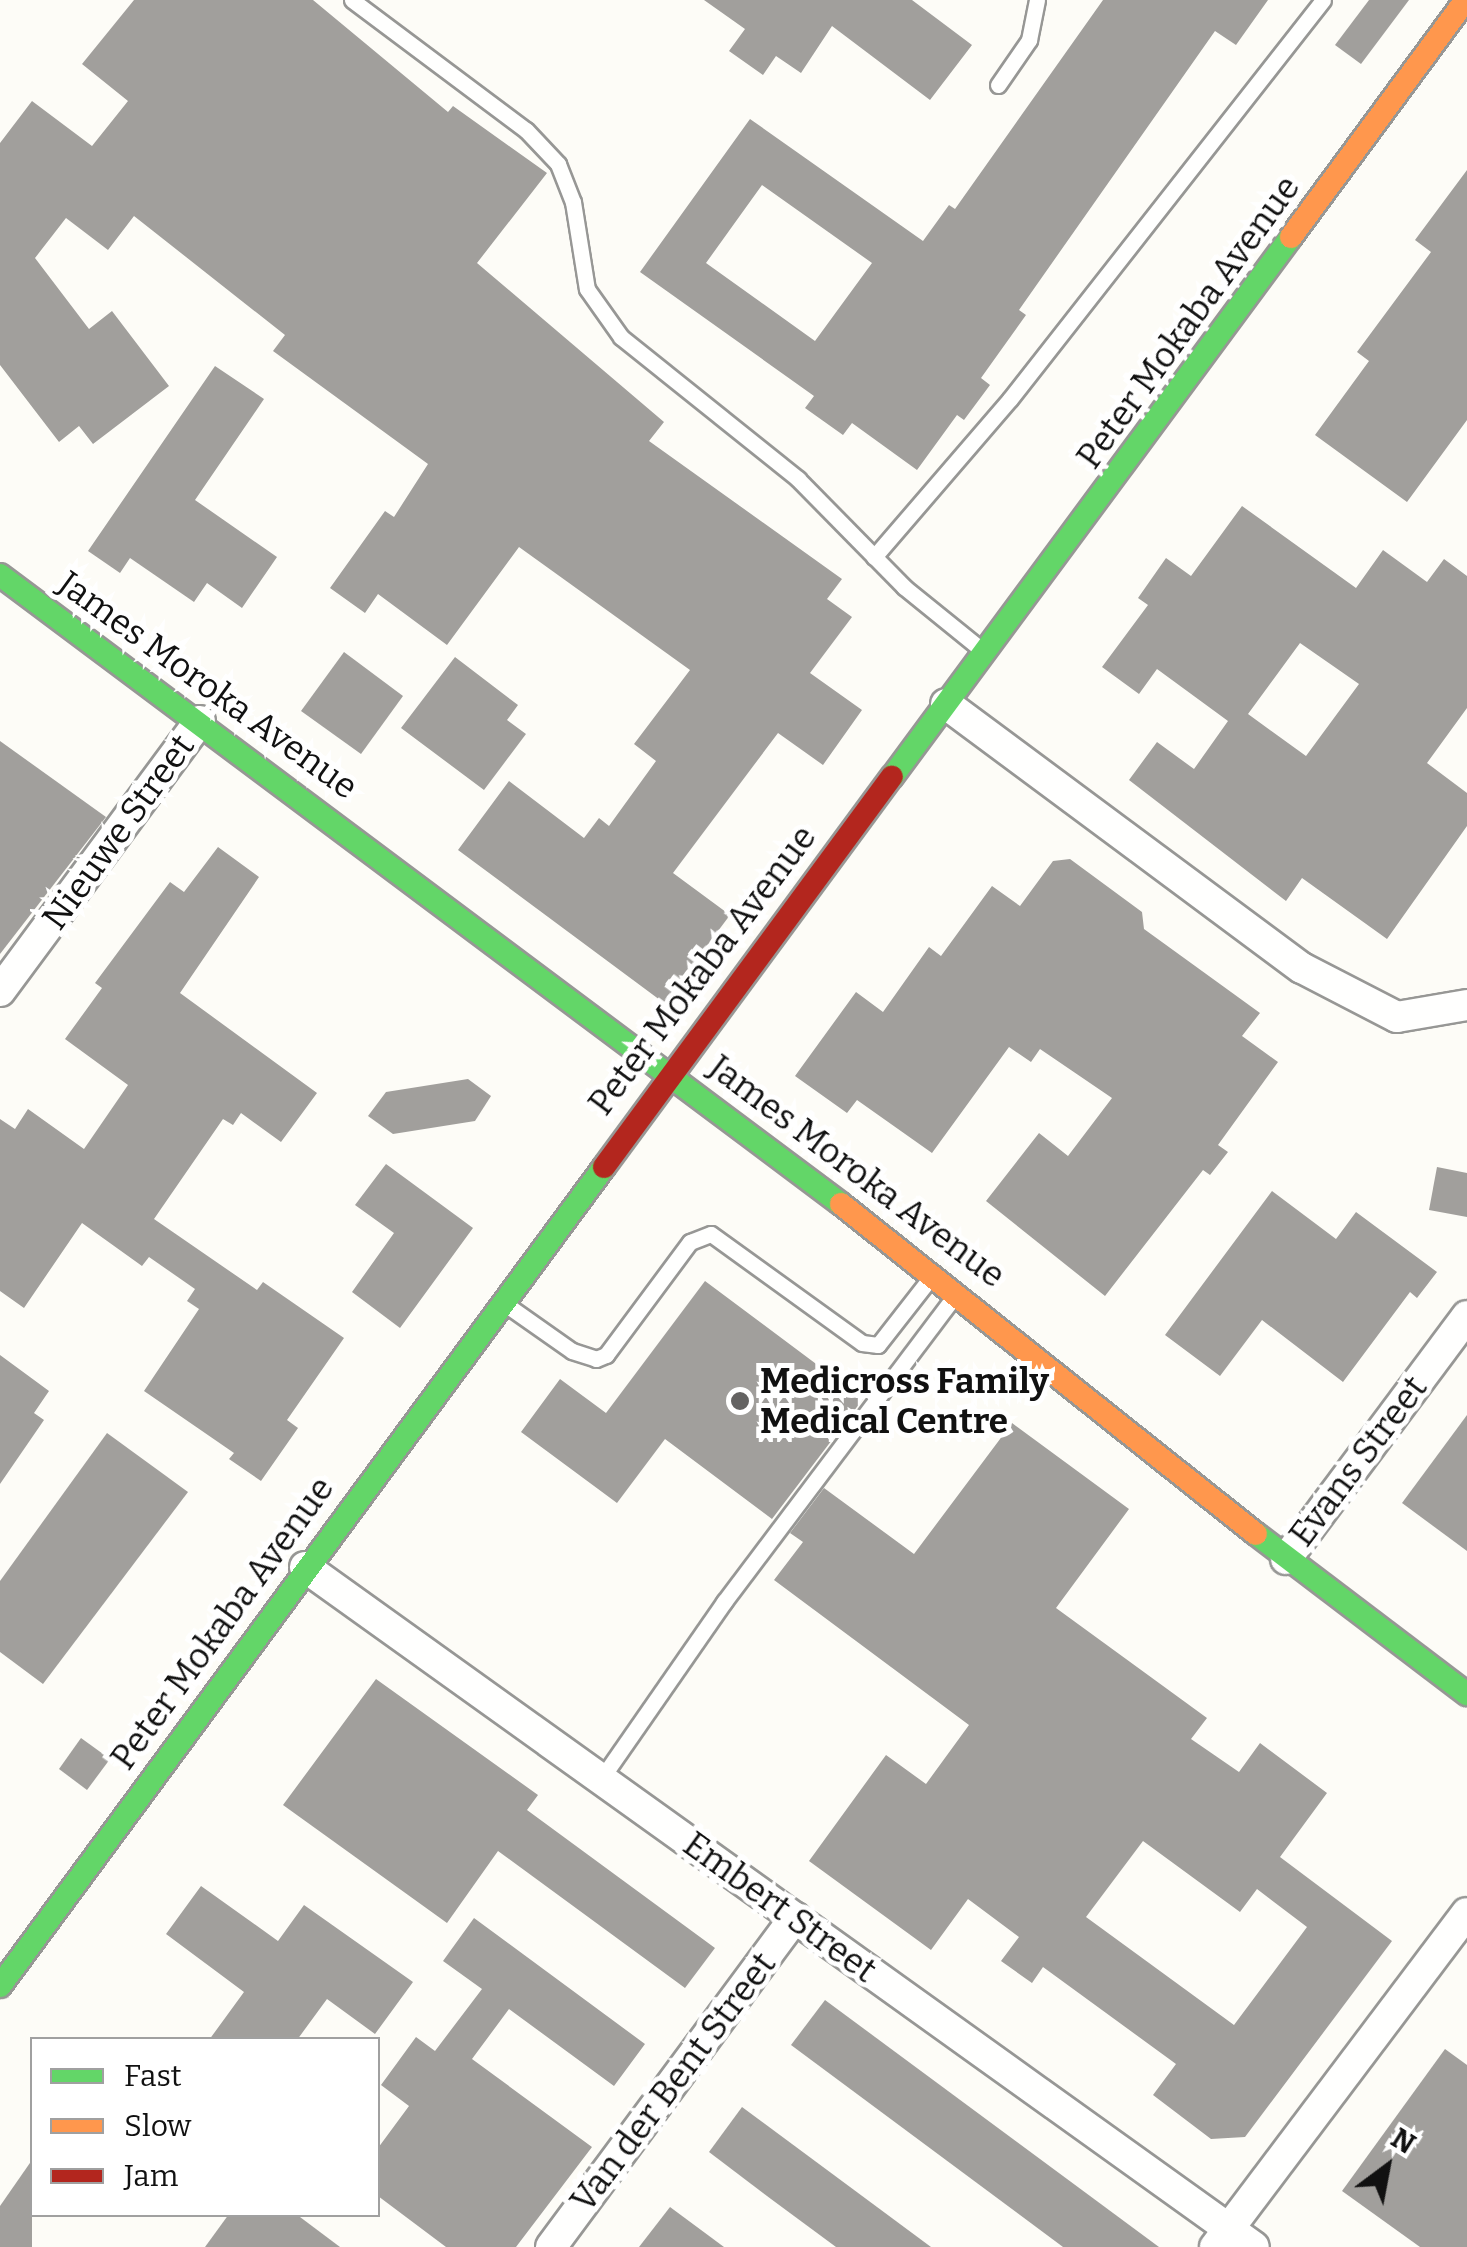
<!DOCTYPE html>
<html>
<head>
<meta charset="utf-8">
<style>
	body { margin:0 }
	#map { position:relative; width:1467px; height:2247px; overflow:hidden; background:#fdfcf7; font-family:Bitter,serif }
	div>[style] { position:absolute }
	.building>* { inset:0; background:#a19f9c }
	.roads { filter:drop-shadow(2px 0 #979795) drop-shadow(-2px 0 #979795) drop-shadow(0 2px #979795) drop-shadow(0 -2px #979795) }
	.lane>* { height:15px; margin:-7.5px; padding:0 7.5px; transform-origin:7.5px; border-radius:7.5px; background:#fffffe }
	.street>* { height:30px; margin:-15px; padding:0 15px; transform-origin:15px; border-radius:15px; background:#fffffe }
	.fast>* { height:22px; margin:-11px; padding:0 11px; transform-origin:11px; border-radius:11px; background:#63d668 }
	.slow>* { height:22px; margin:-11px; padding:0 11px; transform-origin:11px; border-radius:11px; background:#ff974d }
	.jam>* { height:22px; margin:-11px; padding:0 11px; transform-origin:11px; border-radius:11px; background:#b3261e }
	.dots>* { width:28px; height:28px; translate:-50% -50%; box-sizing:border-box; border:5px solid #fff; border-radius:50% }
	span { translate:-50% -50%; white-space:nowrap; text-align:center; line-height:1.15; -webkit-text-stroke:10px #fff; paint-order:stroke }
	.street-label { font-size:35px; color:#111 }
	.poi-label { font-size:35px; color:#111; font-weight:700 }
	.left { translate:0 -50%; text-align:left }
	.legend { position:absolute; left:30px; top:2037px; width:350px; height:180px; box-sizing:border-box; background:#fff; border:2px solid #a0a0a0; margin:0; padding:12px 18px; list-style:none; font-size:30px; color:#111 }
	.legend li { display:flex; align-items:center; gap:20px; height:50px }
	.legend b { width:50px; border:2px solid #a0a0a0 }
	.north { position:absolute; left:1337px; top:2117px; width:100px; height:100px; -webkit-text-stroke:8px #fff; paint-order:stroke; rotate:32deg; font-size:28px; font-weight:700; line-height:40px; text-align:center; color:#111 }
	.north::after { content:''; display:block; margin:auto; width:35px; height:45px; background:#111; clip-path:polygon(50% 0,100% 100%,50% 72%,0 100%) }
</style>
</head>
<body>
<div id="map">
	<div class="building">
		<i style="clip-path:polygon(134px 0,313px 0,448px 112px,453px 106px,547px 173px,477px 263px,664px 422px,649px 441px,842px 579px,827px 599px,852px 617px,810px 673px,862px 710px,823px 765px,778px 733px,673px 873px,730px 915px,664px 1003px,458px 850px,509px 781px,584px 838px,599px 818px,609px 826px,656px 761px,634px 744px,690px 670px,519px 547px,447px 645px,378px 594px,365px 613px,330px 588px,385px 511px,394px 517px,428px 464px,273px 351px,285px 335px,134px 216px,108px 250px,66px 218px,35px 258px,89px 329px,112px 311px,169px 386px,93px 444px,79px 426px,59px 442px,0 365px,0 143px,32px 101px,92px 146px,128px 101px,82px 64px)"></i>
		<i style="clip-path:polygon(704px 0,912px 0,972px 45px,930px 100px,832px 26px,801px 73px,776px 56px,763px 75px,729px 51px,745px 29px)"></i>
		<i style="clip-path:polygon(evenodd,1103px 0,1268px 0,1236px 45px,1215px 31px,1019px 310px,1026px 315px,981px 378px,990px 385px,964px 420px,957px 415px,917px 470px,852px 423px,843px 435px,805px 408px,814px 396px,640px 272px,750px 119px,923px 241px,949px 205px,955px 209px,1103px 0,762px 185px,872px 263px,815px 341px,706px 263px,762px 185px)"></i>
		<i style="clip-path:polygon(1369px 0,1409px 0,1361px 64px,1335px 45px)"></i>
		<i style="clip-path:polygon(1467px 170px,1467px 420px,1407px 502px,1315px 435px,1369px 361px,1357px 352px,1431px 252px,1415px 240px)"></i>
		<i style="clip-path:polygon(215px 366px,264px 399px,195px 500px,277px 557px,242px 608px,207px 583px,194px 602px,130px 558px,120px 573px,88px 551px)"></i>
		<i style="clip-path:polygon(evenodd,1242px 506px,1356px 588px,1383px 550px,1427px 582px,1444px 559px,1467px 576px,1467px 708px,1427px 763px,1467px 793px,1467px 826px,1387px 939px,1302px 878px,1286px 901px,1129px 780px,1157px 742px,1194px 769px,1228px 721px,1157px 669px,1139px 694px,1102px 667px,1148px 605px,1138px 598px,1166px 558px,1191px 576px,1242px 506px,1300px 643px,1359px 684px,1306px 756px,1248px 714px,1300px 643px)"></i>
		<i style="clip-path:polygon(344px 652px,403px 696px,361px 754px,301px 711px)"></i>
		<i style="clip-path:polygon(455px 657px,518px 705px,507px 720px,526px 734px,484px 790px,401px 728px)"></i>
		<i style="clip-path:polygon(0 741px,106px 817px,0 954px)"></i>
		<i style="clip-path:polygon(218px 847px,259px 877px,180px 993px,317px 1093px,281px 1142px,241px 1113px,233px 1125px,223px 1119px,154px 1219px,257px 1290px,263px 1282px,344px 1338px,287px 1420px,298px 1428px,261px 1481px,229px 1459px,234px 1453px,144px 1391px,199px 1309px,187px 1301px,195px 1289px,149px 1257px,142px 1266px,82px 1223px,24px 1308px,0 1291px,0 1119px,15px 1129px,28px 1109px,84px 1149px,128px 1085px,65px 1039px,102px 988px,95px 983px,170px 882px,184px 892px)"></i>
		<i style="clip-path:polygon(1070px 859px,1142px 912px,1144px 929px,1260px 1013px,1242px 1036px,1278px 1062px,1218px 1145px,1228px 1152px,1210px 1175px,1203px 1170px,1105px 1296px,986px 1201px,1039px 1133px,1068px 1156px,1112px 1098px,1040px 1049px,1031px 1062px,1009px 1047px,932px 1153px,857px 1100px,847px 1113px,795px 1076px,856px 992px,883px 1012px,929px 947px,941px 956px,992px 886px,1020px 906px,1053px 861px)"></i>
		<i style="clip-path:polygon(468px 1079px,491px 1096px,475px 1121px,393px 1134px,368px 1116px,386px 1092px)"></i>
		<i style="clip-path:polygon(386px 1164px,473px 1228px,400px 1328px,352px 1292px,394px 1233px,355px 1205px)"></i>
		<i style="clip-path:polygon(1437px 1167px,1467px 1173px,1467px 1217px,1429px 1210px)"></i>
		<i style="clip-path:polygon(1272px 1191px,1336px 1239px,1356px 1212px,1437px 1272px,1417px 1298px,1410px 1292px,1343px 1382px,1262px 1320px,1220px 1376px,1165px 1335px)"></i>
		<i style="clip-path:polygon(705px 1281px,863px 1399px,772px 1519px,665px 1439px,617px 1503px,521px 1432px,560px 1379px,606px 1413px)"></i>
		<i style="clip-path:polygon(0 1355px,49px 1391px,34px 1413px,44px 1420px,0 1484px)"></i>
		<i style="clip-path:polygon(1467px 1415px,1467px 1551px,1402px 1503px)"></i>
		<i style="clip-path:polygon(evenodd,1012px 1423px,1129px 1509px,1056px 1608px,1207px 1718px,1191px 1739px,1239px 1772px,1260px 1743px,1327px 1793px,1280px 1857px,1392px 1941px,1245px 2137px,1211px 2139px,1153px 2095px,1176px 2064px,1043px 1967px,1032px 1983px,1001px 1961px,1019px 1937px,968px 1899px,931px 1950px,809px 1861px,886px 1755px,926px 1784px,969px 1725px,774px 1580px,803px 1542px,790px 1533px,824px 1488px,914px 1554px,1012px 1423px,1143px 1841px,1240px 1912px,1257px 1889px,1307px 1927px,1234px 2025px,1086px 1917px,1143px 1841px)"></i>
		<i style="clip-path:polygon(107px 1433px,188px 1492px,43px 1684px,0 1652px,0 1581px)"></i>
		<i style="clip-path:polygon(376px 1679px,538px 1795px,527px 1810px,715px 1948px,685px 1988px,498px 1851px,447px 1923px,283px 1805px)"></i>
		<i style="clip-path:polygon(81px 1738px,110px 1759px,87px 1790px,59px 1769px)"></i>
		<i style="clip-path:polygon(201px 1886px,278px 1941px,304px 1905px,413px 1982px,375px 2034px,327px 1999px,297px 2040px,209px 2040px,244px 1992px,166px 1934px)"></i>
		<i style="clip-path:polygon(474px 1918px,645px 2044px,614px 2086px,509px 2009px,472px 2059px,592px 2147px,516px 2247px,446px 2247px,378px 2196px,378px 2148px,409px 2106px,381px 2085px,416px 2037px,435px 2051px,482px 1989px,443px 1961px)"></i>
		<i style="clip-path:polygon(825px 2000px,1159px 2247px,1063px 2247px,791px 2045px)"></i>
		<i style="clip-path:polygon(1445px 2049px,1467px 2065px,1467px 2247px,1420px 2247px,1342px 2191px)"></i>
		<i style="clip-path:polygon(742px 2107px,931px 2247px,836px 2247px,771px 2199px,709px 2152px)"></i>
		<i style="clip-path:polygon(32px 2160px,32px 2247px,0 2247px,0 2206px)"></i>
		<i style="clip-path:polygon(670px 2207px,724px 2247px,639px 2247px)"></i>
		<i style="clip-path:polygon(229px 2214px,296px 2214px,340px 2247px,205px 2247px)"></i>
	</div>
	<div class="roads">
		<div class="lane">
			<i style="left:352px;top:0;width:217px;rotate:36.8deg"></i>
			<i style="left:526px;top:130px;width:47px;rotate:46.7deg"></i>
			<i style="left:558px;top:164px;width:41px;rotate:68.5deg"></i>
			<i style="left:573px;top:202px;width:88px;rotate:80.9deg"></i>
			<i style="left:587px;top:289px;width:59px;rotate:54.7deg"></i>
			<i style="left:621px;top:337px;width:227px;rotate:38.7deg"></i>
			<i style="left:798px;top:479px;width:151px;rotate:45.5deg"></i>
			<i style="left:904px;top:587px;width:102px;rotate:39deg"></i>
			<i style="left:998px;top:85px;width:55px;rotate:-55.4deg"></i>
			<i style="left:1029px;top:40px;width:41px;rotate:-78.7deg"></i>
			<i style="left:874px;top:557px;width:208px;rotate:-49.3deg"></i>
			<i style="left:1010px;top:399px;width:507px;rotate:-51.89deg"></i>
			<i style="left:508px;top:1306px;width:78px;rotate:35.1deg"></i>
			<i style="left:572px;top:1351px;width:25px;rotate:18deg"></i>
			<i style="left:596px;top:1359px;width:11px;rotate:-22deg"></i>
			<i style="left:606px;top:1355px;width:141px;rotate:-53.4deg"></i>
			<i style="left:690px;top:1242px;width:22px;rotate:-21deg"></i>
			<i style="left:711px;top:1234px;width:186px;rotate:35.8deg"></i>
			<i style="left:862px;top:1343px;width:16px;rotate:7deg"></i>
			<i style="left:878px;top:1345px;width:88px;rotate:-52deg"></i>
			<i style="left:601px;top:1779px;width:216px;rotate:-55.2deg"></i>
			<i style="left:724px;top:1602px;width:386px;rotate:-53deg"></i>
		</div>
		<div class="street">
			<i style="left:946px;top:704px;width:443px;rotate:36.6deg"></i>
			<i style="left:1302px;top:968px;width:107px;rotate:27.3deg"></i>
			<i style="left:1397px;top:1017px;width:71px;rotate:-9.7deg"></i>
			<i style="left:0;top:991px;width:336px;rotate:-53.5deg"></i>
			<i style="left:1286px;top:1559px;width:303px;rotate:-53.3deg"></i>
			<i style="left:305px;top:1567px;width:1167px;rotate:35.62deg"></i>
			<i style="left:551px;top:2247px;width:410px;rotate:-53.5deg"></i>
			<i style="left:1215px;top:2247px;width:418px;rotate:-53deg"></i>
		</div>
		<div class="fast">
			<i style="left:0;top:575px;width:1050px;rotate:36.79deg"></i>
			<i style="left:892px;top:777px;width:671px;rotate:-53.54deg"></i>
			<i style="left:1256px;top:1534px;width:265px;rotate:37.2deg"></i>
			<i style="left:0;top:1986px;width:1018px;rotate:-53.59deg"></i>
		</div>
		<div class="slow">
			<i style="left:1291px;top:237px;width:295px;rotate:-53.6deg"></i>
			<i style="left:841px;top:1204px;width:530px;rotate:38.49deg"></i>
		</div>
		<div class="jam">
			<i style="left:604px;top:1167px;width:485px;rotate:-53.6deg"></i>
		</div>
	</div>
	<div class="dots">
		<i style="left:740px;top:1401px;background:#646362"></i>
	</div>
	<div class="street-label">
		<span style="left:1188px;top:322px;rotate:-54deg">Peter Mokaba Avenue</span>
		<span style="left:208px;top:685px;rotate:36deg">James Moroka Avenue</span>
		<span style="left:118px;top:832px;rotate:-54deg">Nieuwe Street</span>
		<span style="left:702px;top:970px;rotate:-53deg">Peter Mokaba Avenue</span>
		<span style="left:857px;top:1171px;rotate:37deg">James Moroka Avenue</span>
		<span style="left:1358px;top:1461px;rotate:-53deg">Evans Street</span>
		<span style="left:222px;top:1623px;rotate:-54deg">Peter Mokaba Avenue</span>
		<span style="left:780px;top:1907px;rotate:36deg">Embert Street</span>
		<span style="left:673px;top:2082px;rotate:-53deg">Van der Bent Street</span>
	</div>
	<div class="poi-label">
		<span class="left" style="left:760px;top:1401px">Medicross Family<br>Medical Centre</span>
	</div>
	<ul class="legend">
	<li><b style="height:12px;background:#63d668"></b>Fast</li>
	<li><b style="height:12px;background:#ff974d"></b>Slow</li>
	<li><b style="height:12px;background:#b3261e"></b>Jam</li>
	</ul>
	<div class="north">N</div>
</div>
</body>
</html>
